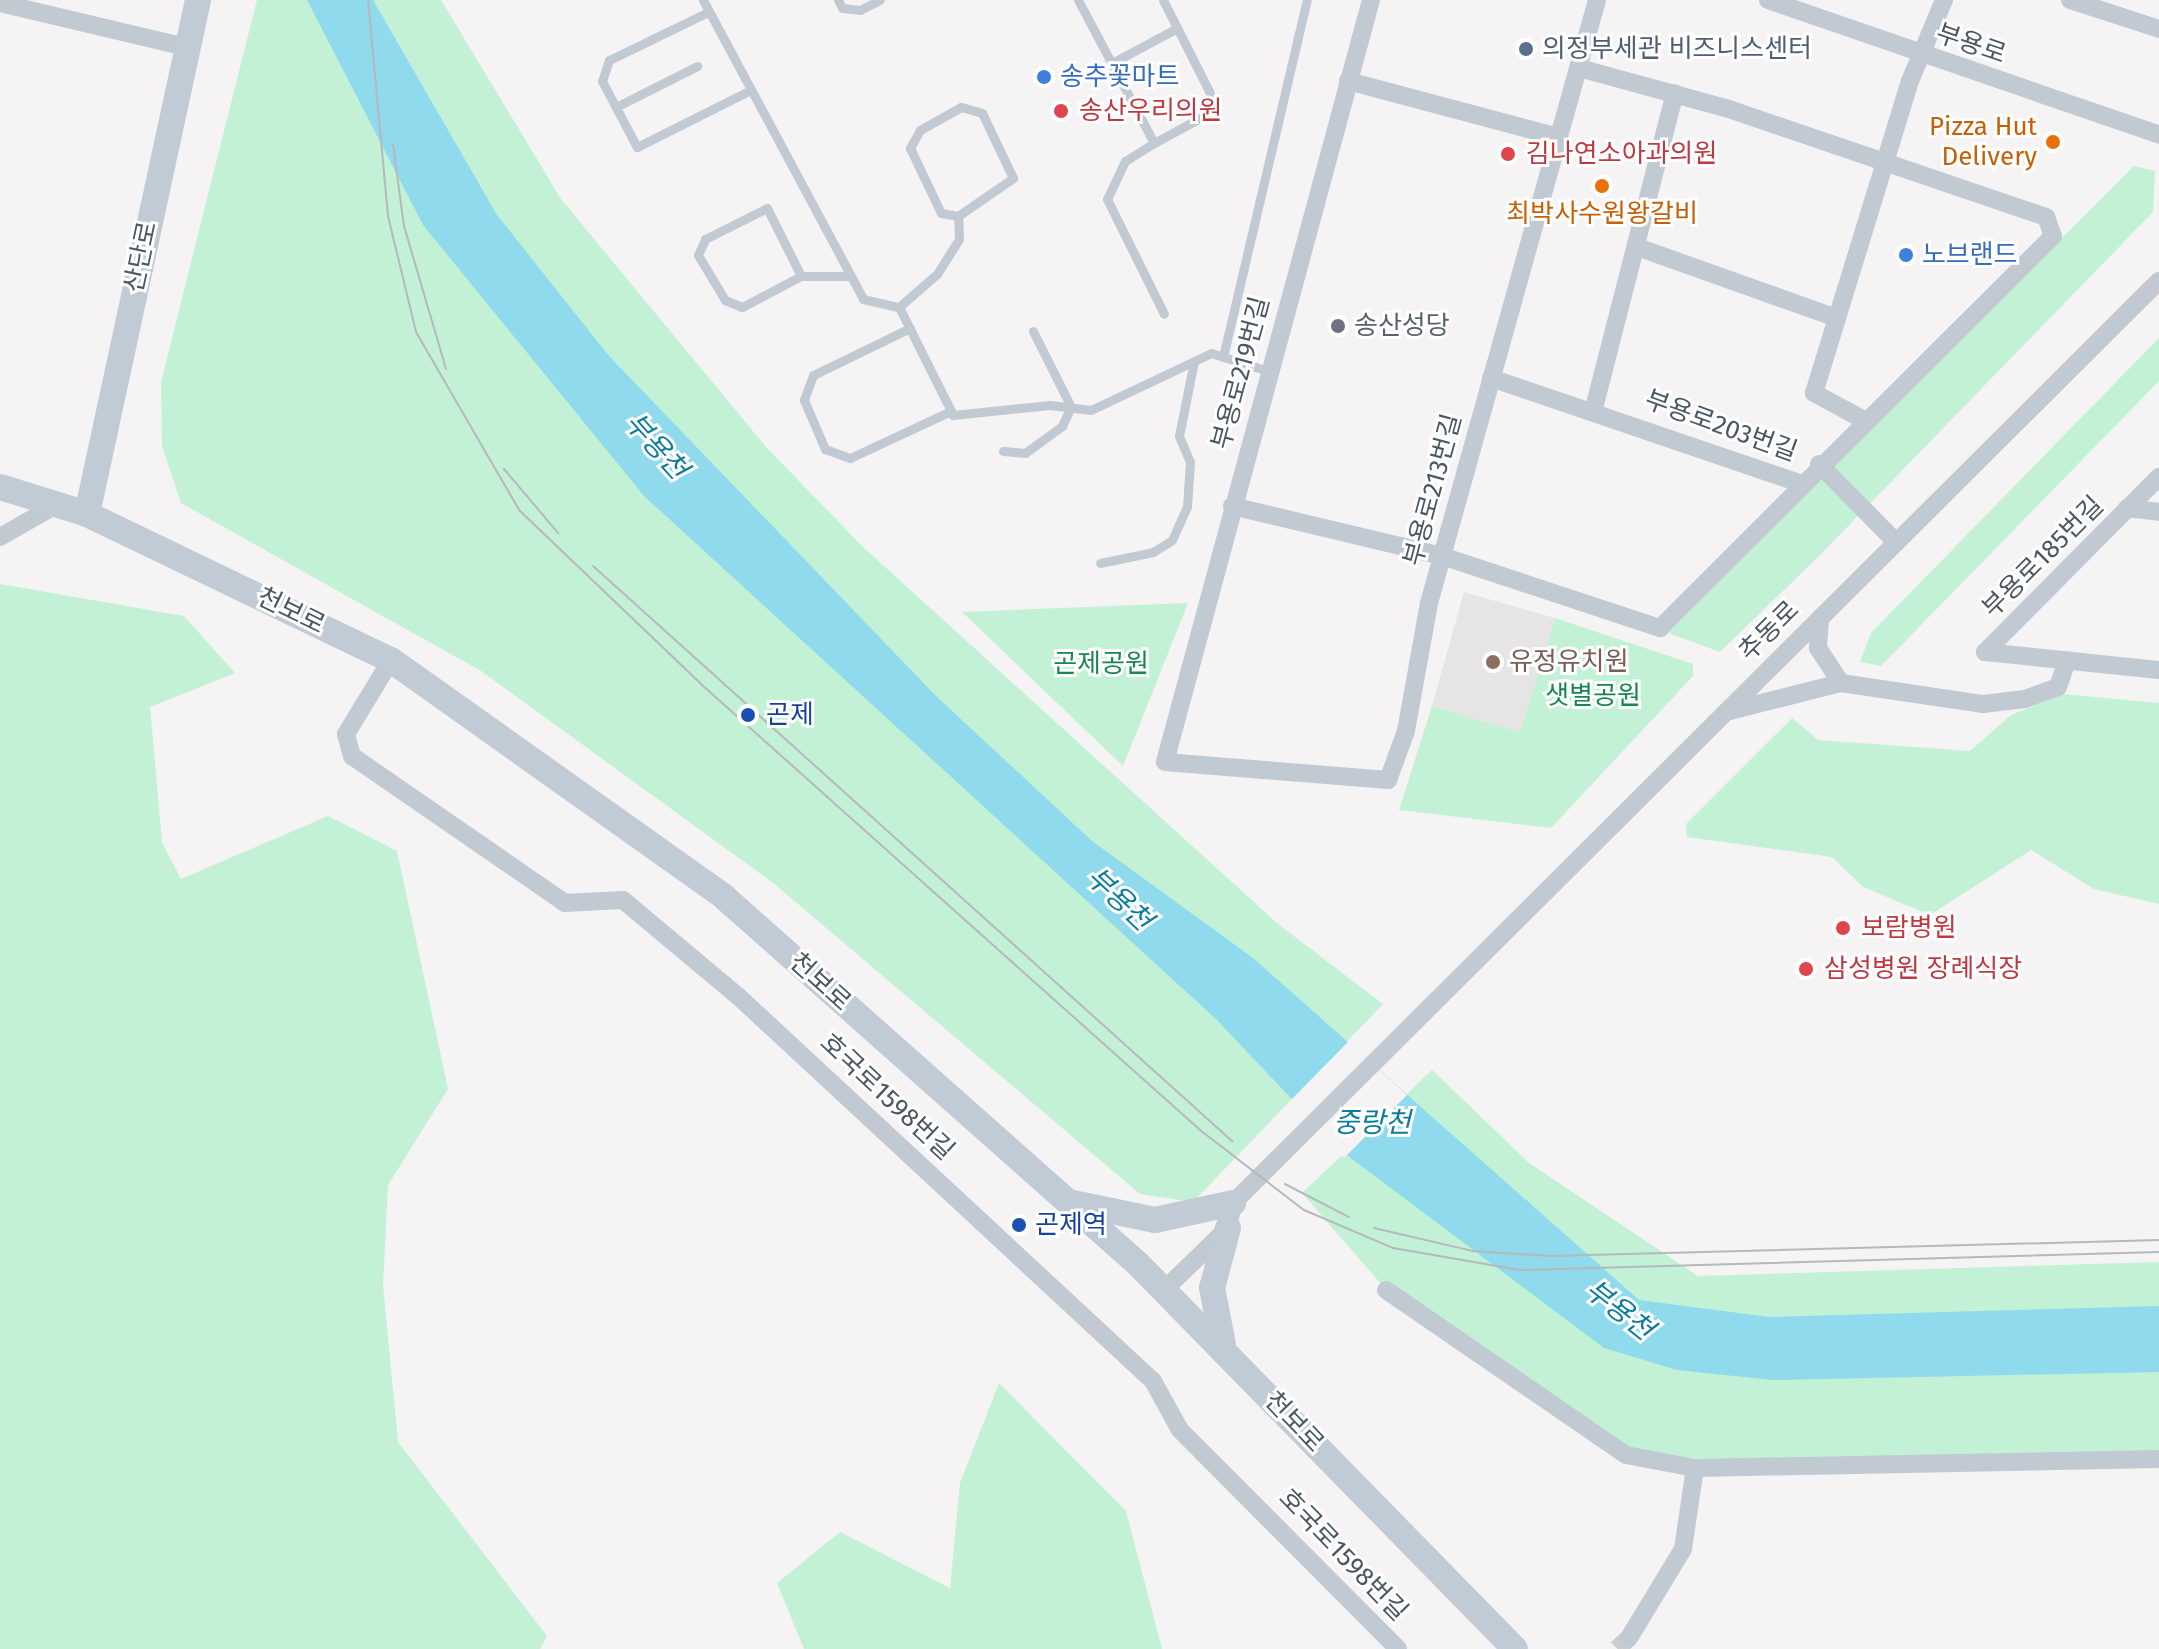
<!DOCTYPE html>
<html>
<head>
<meta charset="utf-8">
<style>
	body { margin:0 }
	#map { position:relative; width:2159px; height:1649px; overflow:hidden; background:#f5f3f3; font-family:"Fira Sans","Noto Sans KR",sans-serif }
	div>[style] { position:absolute }
	.education>* { inset:0; background:#e6e4e5 }
	.green>* { inset:0; background:#c3f1d5 }
	.water>* { inset:0; background:#90daee }
	.pier>* { inset:0; background:#f5f3f3 }
	.street-tunnel>* { height:18px; margin-top:-9px; transform-origin:0; background:repeating-linear-gradient(90deg,#caccce 0 18px,transparent 0 27px) }
	.lane>* { height:9px; margin:-4.5px; padding:0 4.5px; transform-origin:4.5px; border-radius:4.5px; background:#c1cad2 }
	.street>* { height:18px; margin:-9px; padding:0 9px; transform-origin:9px; border-radius:9px; background:#c1cad2 }
	.secondary>* { height:26px; margin:-13px; padding:0 13px; transform-origin:13px; border-radius:13px; background:#c1cbd6 }
	.tram>* { height:2px; margin:-1px; padding:0 1px; transform-origin:1px; border-radius:1px; background:#b5b8bd }
	.dots>* { width:22px; height:22px; translate:-50% -50%; box-sizing:border-box; border:4px solid #fff; border-radius:50% }
	span { translate:-50% -50%; white-space:nowrap; text-align:center; line-height:1.15; -webkit-text-stroke:6px #fff; paint-order:stroke }
	.street-label { font-size:26px; color:#4a5661 }
	.service-label { font-size:26px; color:#4e5e75 }
	.left { translate:0 -50%; text-align:left }
	.shop-label { font-size:26px; color:#366cbe }
	.health-label { font-size:26px; color:#be3a42 }
	.food-label { font-size:26px; color:#c56008 }
	.right { translate:-100% -50%; text-align:right }
	.worship-label { font-size:26px; color:#5b616d }
	.education-label { font-size:26px; color:#785e54 }
	.park-label { font-size:26px; color:#17864f }
	.transit-label { font-size:26px; color:#164399 }
	.water-label { font-size:28px; color:#0c7c9b; font-style:italic }
</style>
</head>
<body>
<div id="map">
	<div class="education">
		<i style="clip-path:polygon(1464px 592px,1555px 618px,1520px 732px,1432px 706px)"></i>
	</div>
	<div class="green">
		<i style="clip-path:polygon(257px 0,441px 0,561px 199px,766px 447px,862px 546px,1278px 924px,1383px 1004px,1193px 1202px,1140px 1194px,772px 882px,481px 671px,181px 503px,162px 446px,161px 382px)"></i>
		<i style="clip-path:polygon(2134px 166px,2155px 171px,2153px 212px,1819px 556px,1720px 652px,1666px 632px)"></i>
		<i style="clip-path:polygon(2159px 338px,2159px 381px,1881px 666px,1860px 662px,1871px 633px)"></i>
		<i style="clip-path:polygon(0 584px,184px 616px,235px 673px,150px 707px,162px 842px,181px 879px,328px 816px,397px 851px,448px 1089px,388px 1185px,383px 1285px,398px 1442px,547px 1636px,540px 1649px,0 1649px)"></i>
		<i style="clip-path:polygon(1188px 603px,1123px 766px,962px 612px)"></i>
		<i style="clip-path:polygon(1555px 618px,1693px 664px,1693px 676px,1551px 828px,1399px 810px,1432px 706px,1520px 732px)"></i>
		<i style="clip-path:polygon(2063px 694px,2159px 703px,2159px 904px,2094px 889px,2031px 850px,1930px 915px,1863px 887px,1832px 857px,1687px 837px,1686px 824px,1792px 718px,1818px 740px,1970px 751px,2011px 715px)"></i>
		<i style="clip-path:polygon(1432px 1070px,1529px 1163px,1698px 1276px,2159px 1262px,2159px 1452px,1709px 1461px,1627px 1450px,1382px 1285px,1302px 1193px)"></i>
		<i style="clip-path:polygon(999px 1383px,1126px 1511px,1162px 1649px,804px 1649px,777px 1583px,840px 1532px,950px 1588px,960px 1483px)"></i>
	</div>
	<div class="water">
		<i style="clip-path:polygon(307px 0,373px 0,497px 215px,609px 356px,936px 696px,1092px 841px,1253px 958px,1639px 1300px,1769px 1317px,2159px 1306px,2159px 1372px,1772px 1380px,1677px 1370px,1604px 1348px,1340px 1150px,1216px 1019px,644px 496px,423px 225px)"></i>
	</div>
	<div class="pier">
		<i style="clip-path:polygon(1348px 1042px,1407px 1095px,1344px 1158px,1289px 1102px)"></i>
	</div>
	<div class="street-tunnel">
		<i style="left:1617px;top:1649px;width:16px;rotate:-43deg"></i>
	</div>
	<div class="lane">
		<i style="left:703px;top:0;width:339px;rotate:61.8deg"></i>
		<i style="left:863px;top:299px;width:37px;rotate:13deg"></i>
		<i style="left:899px;top:307px;width:121px;rotate:63.4deg"></i>
		<i style="left:953px;top:415px;width:98px;rotate:-5.9deg"></i>
		<i style="left:1050px;top:405px;width:41px;rotate:7deg"></i>
		<i style="left:1091px;top:410px;width:133px;rotate:-25.4deg"></i>
		<i style="left:1211px;top:353px;width:60px;rotate:17.5deg"></i>
		<i style="left:838px;top:0;width:9px;rotate:63deg"></i>
		<i style="left:842px;top:8px;width:18px;rotate:6deg"></i>
		<i style="left:860px;top:10px;width:22px;rotate:-27deg"></i>
		<i style="left:1078px;top:0;width:162px;rotate:62deg"></i>
		<i style="left:1154px;top:143px;width:34px;rotate:148deg"></i>
		<i style="left:1125px;top:161px;width:42px;rotate:115.3deg"></i>
		<i style="left:1107px;top:199px;width:128px;rotate:63.6deg"></i>
		<i style="left:706px;top:13px;width:108px;rotate:154.1deg"></i>
		<i style="left:609px;top:60px;width:22px;rotate:108deg"></i>
		<i style="left:602px;top:81px;width:75px;rotate:62.1deg"></i>
		<i style="left:637px;top:147px;width:125px;rotate:-26.6deg"></i>
		<i style="left:1112px;top:63px;width:74px;rotate:-28.3deg"></i>
		<i style="left:616px;top:107px;width:91px;rotate:-26.8deg"></i>
		<i style="left:1154px;top:143px;width:65px;rotate:-28.5deg"></i>
		<i style="left:1211px;top:112px;width:19px;rotate:-93deg"></i>
		<i style="left:1210px;top:93px;width:104px;rotate:-116.8deg"></i>
		<i style="left:801px;top:276px;width:67px;rotate:152.3deg"></i>
		<i style="left:742px;top:307px;width:18px;rotate:-158deg"></i>
		<i style="left:725px;top:300px;width:52px;rotate:-121deg"></i>
		<i style="left:698px;top:255px;width:17px;rotate:-66deg"></i>
		<i style="left:705px;top:239px;width:69px;rotate:-26.6deg"></i>
		<i style="left:767px;top:208px;width:76px;rotate:63.4deg"></i>
		<i style="left:801px;top:276px;width:49px"></i>
		<i style="left:899px;top:307px;width:50px;rotate:-41deg"></i>
		<i style="left:937px;top:274px;width:41px;rotate:-57.8deg"></i>
		<i style="left:959px;top:239px;width:23px;rotate:-92deg"></i>
		<i style="left:958px;top:216px;width:67px;rotate:-34.6deg"></i>
		<i style="left:1013px;top:178px;width:72px;rotate:-115.5deg"></i>
		<i style="left:982px;top:113px;width:22px;rotate:-164deg"></i>
		<i style="left:961px;top:107px;width:47px;rotate:150.7deg"></i>
		<i style="left:920px;top:130px;width:21px;rotate:119deg"></i>
		<i style="left:910px;top:148px;width:72px;rotate:64.5deg"></i>
		<i style="left:941px;top:213px;width:17px;rotate:10deg"></i>
		<i style="left:910px;top:328px;width:108px;rotate:154.1deg"></i>
		<i style="left:813px;top:375px;width:27px;rotate:110deg"></i>
		<i style="left:804px;top:400px;width:53px;rotate:66.8deg"></i>
		<i style="left:825px;top:449px;width:27px;rotate:20deg"></i>
		<i style="left:850px;top:458px;width:111px;rotate:-25deg"></i>
		<i style="left:1223px;top:357px;width:367px;rotate:-76.8deg"></i>
		<i style="left:1003px;top:451px;width:22px;rotate:5deg"></i>
		<i style="left:1025px;top:453px;width:46px;rotate:-36.1deg"></i>
		<i style="left:1062px;top:426px;width:21px;rotate:-65deg"></i>
		<i style="left:1071px;top:407px;width:85px;rotate:-116.6deg"></i>
		<i style="left:1100px;top:563px;width:54px;rotate:-11.7deg"></i>
		<i style="left:1153px;top:552px;width:22px;rotate:-32deg"></i>
		<i style="left:1172px;top:540px;width:36px;rotate:-66deg"></i>
		<i style="left:1187px;top:507px;width:45px;rotate:-86.2deg"></i>
		<i style="left:1190px;top:462px;width:28px;rotate:-113deg"></i>
		<i style="left:1179px;top:436px;width:76px;rotate:-78.7deg"></i>
	</div>
	<div class="street">
		<i style="left:1371px;top:0;width:789px;rotate:105.13deg"></i>
		<i style="left:1165px;top:762px;width:224px;rotate:4.6deg"></i>
		<i style="left:1388px;top:780px;width:52px;rotate:-69.8deg"></i>
		<i style="left:1406px;top:731px;width:130px;rotate:-79.8deg"></i>
		<i style="left:1429px;top:603px;width:626px;rotate:-74.43deg"></i>
		<i style="left:1768px;top:0;width:414px;rotate:19deg"></i>
		<i style="left:2070px;top:0;width:94px;rotate:18deg"></i>
		<i style="left:0;top:3px;width:191px;rotate:13.3deg"></i>
		<i style="left:1348px;top:81px;width:218px;rotate:14.9deg"></i>
		<i style="left:1640px;top:248px;width:209px;rotate:19.6deg"></i>
		<i style="left:1491px;top:378px;width:326px;rotate:18.8deg"></i>
		<i style="left:1594px;top:408px;width:325px;rotate:-75.6deg"></i>
		<i style="left:1864px;top:420px;width:57px;rotate:-151.6deg"></i>
		<i style="left:1814px;top:393px;width:326px;rotate:-72.9deg"></i>
		<i style="left:1910px;top:81px;width:88px;rotate:-67.2deg"></i>
		<i style="left:1819px;top:464px;width:110px;rotate:45.4deg"></i>
		<i style="left:1232px;top:506px;width:216px;rotate:13.4deg"></i>
		<i style="left:1442px;top:556px;width:230px;rotate:18.3deg"></i>
		<i style="left:1660px;top:628px;width:555px;rotate:-44.93deg"></i>
		<i style="left:2053px;top:236px;width:20px;rotate:-110deg"></i>
		<i style="left:2046px;top:217px;width:335px;rotate:-161.2deg"></i>
		<i style="left:1729px;top:109px;width:156px;rotate:-164.7deg"></i>
		<i style="left:2127px;top:508px;width:32px;rotate:7deg"></i>
		<i style="left:0;top:537px;width:64px;rotate:-29.7deg"></i>
		<i style="left:1820px;top:618px;width:30px;rotate:94deg"></i>
		<i style="left:1818px;top:648px;width:42px;rotate:56.7deg"></i>
		<i style="left:1985px;top:652px;width:247px;rotate:-45.2deg"></i>
		<i style="left:1985px;top:652px;width:175px;rotate:5.9deg"></i>
		<i style="left:391px;top:660px;width:87px;rotate:121.3deg"></i>
		<i style="left:346px;top:734px;width:23px;rotate:75deg"></i>
		<i style="left:352px;top:756px;width:259px;rotate:34.6deg"></i>
		<i style="left:565px;top:903px;width:58px;rotate:-3deg"></i>
		<i style="left:623px;top:900px;width:151px;rotate:39.9deg"></i>
		<i style="left:739px;top:997px;width:565px;rotate:42.85deg"></i>
		<i style="left:1153px;top:1381px;width:56px;rotate:61.1deg"></i>
		<i style="left:1180px;top:1430px;width:309px;rotate:45.1deg"></i>
		<i style="left:1726px;top:712px;width:119px;rotate:-14.2deg"></i>
		<i style="left:1841px;top:683px;width:144px;rotate:8.4deg"></i>
		<i style="left:1983px;top:704px;width:42px;rotate:-6.8deg"></i>
		<i style="left:2025px;top:699px;width:35px;rotate:-20deg"></i>
		<i style="left:2058px;top:687px;width:28px;rotate:-71deg"></i>
		<i style="left:1164px;top:1290px;width:89px;rotate:-44.1deg"></i>
		<i style="left:1228px;top:1228px;width:25px;rotate:-79deg"></i>
		<i style="left:1233px;top:1203px;width:1307px;rotate:-44.88deg"></i>
		<i style="left:1386px;top:1290px;width:291px;rotate:34.5deg"></i>
		<i style="left:1626px;top:1455px;width:70px;rotate:10.7deg"></i>
		<i style="left:1629px;top:1638px;width:104px;rotate:-58.8deg"></i>
		<i style="left:1683px;top:1549px;width:82px;rotate:-81.6deg"></i>
		<i style="left:1695px;top:1468px;width:464px;rotate:-1.1deg"></i>
	</div>
	<div class="secondary">
		<i style="left:0;top:487px;width:91px;rotate:17.2deg"></i>
		<i style="left:87px;top:514px;width:337px;rotate:25.7deg"></i>
		<i style="left:391px;top:660px;width:409px;rotate:35.4deg"></i>
		<i style="left:724px;top:897px;width:552px;rotate:41.55deg"></i>
		<i style="left:1137px;top:1263px;width:540px;rotate:45.6deg"></i>
		<i style="left:87px;top:514px;width:526px;rotate:-77.81deg"></i>
		<i style="left:1068px;top:1202px;width:89px;rotate:11.7deg"></i>
		<i style="left:1155px;top:1220px;width:80px;rotate:-12.3deg"></i>
		<i style="left:1223px;top:1345px;width:58px;rotate:-100.9deg"></i>
		<i style="left:1212px;top:1288px;width:62px;rotate:-75.1deg"></i>
	</div>
	<div class="tram">
		<i style="left:368px;top:0;width:217px;rotate:84.7deg"></i>
		<i style="left:388px;top:216px;width:119px;rotate:76.4deg"></i>
		<i style="left:416px;top:332px;width:206px;rotate:59.9deg"></i>
		<i style="left:519px;top:510px;width:253px;rotate:43.7deg"></i>
		<i style="left:702px;top:685px;width:668px;rotate:41.78deg"></i>
		<i style="left:1200px;top:1130px;width:131px;rotate:37.6deg"></i>
		<i style="left:1304px;top:1210px;width:97px;rotate:23.1deg"></i>
		<i style="left:1393px;top:1248px;width:129px;rotate:9.8deg"></i>
		<i style="left:1520px;top:1270px;width:639px;rotate:-1.61deg"></i>
		<i style="left:393px;top:144px;width:83px;rotate:82.4deg"></i>
		<i style="left:404px;top:226px;width:149px;rotate:73.6deg"></i>
		<i style="left:504px;top:469px;width:84px;rotate:49.8deg"></i>
		<i style="left:593px;top:566px;width:860px;rotate:41.98deg"></i>
		<i style="left:1285px;top:1184px;width:72px;rotate:27.3deg"></i>
		<i style="left:1374px;top:1228px;width:102px;rotate:13.1deg"></i>
		<i style="left:1473px;top:1251px;width:77px;rotate:3.7deg"></i>
		<i style="left:1550px;top:1256px;width:609px;rotate:-1.5deg"></i>
	</div>
	<div class="dots">
		<i style="left:1526px;top:49px;background:#5c6f8a"></i>
		<i style="left:1044px;top:77px;background:#3f7fe0"></i>
		<i style="left:1061px;top:111px;background:#e0444e"></i>
		<i style="left:2053px;top:142px;background:#e8710a"></i>
		<i style="left:1508px;top:154px;background:#e0444e"></i>
		<i style="left:1602px;top:186px;background:#e8710a"></i>
		<i style="left:1906px;top:255px;background:#3f7fe0"></i>
		<i style="left:1338px;top:326px;background:#6b7280"></i>
		<i style="left:1493px;top:662px;background:#8d6e63"></i>
		<i style="left:748px;top:715px;background:#1a4fb4"></i>
		<i style="left:1843px;top:928px;background:#e0444e"></i>
		<i style="left:1806px;top:969px;background:#e0444e"></i>
		<i style="left:1019px;top:1225px;background:#1a4fb4"></i>
	</div>
	<div class="street-label">
		<span style="left:1971px;top:44px;rotate:19deg">부용로</span>
		<span style="left:141px;top:257px;rotate:-78deg">산단로</span>
		<span style="left:1241px;top:373px;rotate:-75deg">부용로219번길</span>
		<span style="left:1721px;top:426px;rotate:20deg">부용로203번길</span>
		<span style="left:1433px;top:490px;rotate:-75deg">부용로213번길</span>
		<span style="left:2043px;top:557px;rotate:-45deg">부용로185번길</span>
		<span style="left:291px;top:611px;rotate:26deg">천보로</span>
		<span style="left:1769px;top:631px;rotate:-45deg">추동로</span>
		<span style="left:820px;top:982px;rotate:42deg">천보로</span>
		<span style="left:887px;top:1097px;rotate:43deg">호국로1598번길</span>
		<span style="left:1294px;top:1422px;rotate:46deg">천보로</span>
		<span style="left:1343px;top:1555px;rotate:46deg">호국로1598번길</span>
	</div>
	<div class="service-label">
		<span class="left" style="left:1542px;top:49px">의정부세관 비즈니스센터</span>
	</div>
	<div class="shop-label">
		<span class="left" style="left:1060px;top:77px">송추꽃마트</span>
		<span class="left" style="left:1922px;top:255px">노브랜드</span>
	</div>
	<div class="health-label">
		<span class="left" style="left:1079px;top:111px">송산우리의원</span>
		<span class="left" style="left:1526px;top:154px">김나연소아과의원</span>
		<span class="left" style="left:1861px;top:928px">보람병원</span>
		<span class="left" style="left:1824px;top:969px">삼성병원 장례식장</span>
	</div>
	<div class="food-label">
		<span class="right" style="left:2037px;top:142px">Pizza Hut<br>Delivery</span>
		<span style="left:1602px;top:214px">최박사수원왕갈비</span>
	</div>
	<div class="worship-label">
		<span class="left" style="left:1354px;top:326px">송산성당</span>
	</div>
	<div class="education-label">
		<span class="left" style="left:1509px;top:662px">유정유치원</span>
	</div>
	<div class="park-label">
		<span style="left:1101px;top:664px">곤제공원</span>
		<span style="left:1593px;top:696px">샛별공원</span>
	</div>
	<div class="transit-label">
		<span class="left" style="left:766px;top:715px">곤제</span>
		<span class="left" style="left:1035px;top:1225px">곤제역</span>
	</div>
	<div class="water-label">
		<span style="left:656px;top:446px;rotate:48deg">부용천</span>
		<span style="left:1119px;top:899px;rotate:43deg">부용천</span>
		<span style="left:1372px;top:1123px">중랑천</span>
		<span style="left:1619px;top:1310px;rotate:38deg">부용천</span>
	</div>
</div>
</body>
</html>
